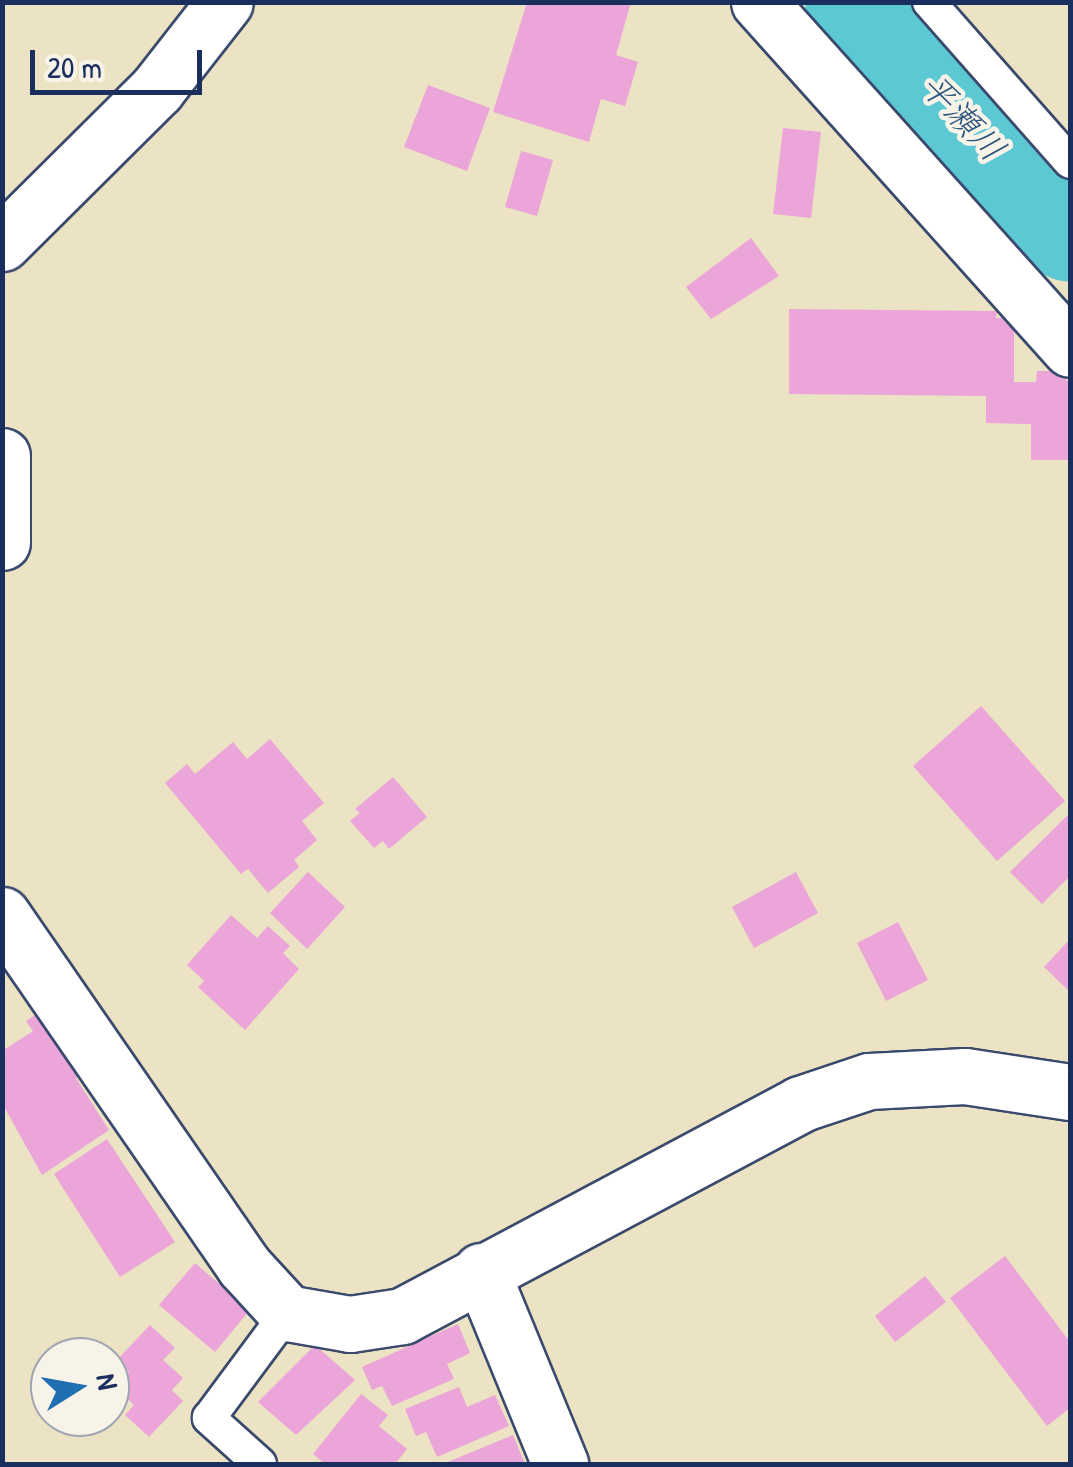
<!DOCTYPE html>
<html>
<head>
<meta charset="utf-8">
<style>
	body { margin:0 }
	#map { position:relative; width:1073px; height:1467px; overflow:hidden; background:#ebe3c3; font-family:"Patrick Hand","Klee One",sans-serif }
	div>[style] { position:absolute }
	.river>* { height:102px; margin:-51px; padding:0 51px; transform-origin:51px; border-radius:51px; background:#5cc8d4 }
	.building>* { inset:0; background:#eba5d9 }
	.roads { filter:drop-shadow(2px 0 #3a4a6d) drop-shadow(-2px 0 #3a4a6d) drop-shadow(0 2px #3a4a6d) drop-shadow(0 -2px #3a4a6d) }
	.service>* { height:32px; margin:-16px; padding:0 16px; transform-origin:16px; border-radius:16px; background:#fff }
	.minor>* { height:55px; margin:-27.5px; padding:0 27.5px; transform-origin:27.5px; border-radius:27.5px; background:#fff }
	span { translate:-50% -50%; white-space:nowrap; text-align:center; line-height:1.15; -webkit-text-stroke:9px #f7f3e8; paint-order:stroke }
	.water-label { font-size:35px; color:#2b557c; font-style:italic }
	.frame { position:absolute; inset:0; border:5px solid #1b2f5e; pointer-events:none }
	.north { position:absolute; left:30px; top:1337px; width:100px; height:100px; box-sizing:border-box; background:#f7f3e8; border:2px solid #9fa5b1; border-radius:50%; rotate:79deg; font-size:28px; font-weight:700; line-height:40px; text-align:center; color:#1b2f5e }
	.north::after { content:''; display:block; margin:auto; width:35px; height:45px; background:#1f6fb2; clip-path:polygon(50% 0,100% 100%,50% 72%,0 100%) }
	.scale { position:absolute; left:30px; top:50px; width:172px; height:45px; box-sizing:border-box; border:5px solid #1b2f5e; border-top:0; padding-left:12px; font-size:30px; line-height:35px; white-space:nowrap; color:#1b2f5e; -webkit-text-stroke:8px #f7f3e8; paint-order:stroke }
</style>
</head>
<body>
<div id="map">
	<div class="river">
		<i style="left:856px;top:2px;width:313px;rotate:46.9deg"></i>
	</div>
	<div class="building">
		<i style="clip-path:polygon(527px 2px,631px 2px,616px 55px,638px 62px,625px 106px,601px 99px,589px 142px,493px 112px)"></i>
		<i style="clip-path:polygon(428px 85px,490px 108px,467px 171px,404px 147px)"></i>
		<i style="clip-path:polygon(783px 128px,821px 132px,811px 218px,773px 214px)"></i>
		<i style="clip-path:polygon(521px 151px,553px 160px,537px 216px,505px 207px)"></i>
		<i style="clip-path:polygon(751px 238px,779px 276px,711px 319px,686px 287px)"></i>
		<i style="clip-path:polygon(789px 309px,997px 311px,996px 318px,1014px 318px,1014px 382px,1036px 382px,1037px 371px,1059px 371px,1070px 384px,1070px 460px,1031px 460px,1031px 424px,986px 423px,986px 396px,789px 394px)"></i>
		<i style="clip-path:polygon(981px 706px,1065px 801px,997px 861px,913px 766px)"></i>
		<i style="clip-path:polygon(270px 739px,324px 803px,302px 821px,317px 840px,294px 860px,299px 867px,268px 893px,248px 869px,241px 874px,165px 783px,187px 764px,195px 774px,233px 742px,247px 759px)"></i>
		<i style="clip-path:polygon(393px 777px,427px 817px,389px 849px,383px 841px,374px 848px,350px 821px,360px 813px,355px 809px)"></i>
		<i style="clip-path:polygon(1068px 815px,1070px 876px,1042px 904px,1010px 872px)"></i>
		<i style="clip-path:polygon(308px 872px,345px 907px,307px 949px,270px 913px)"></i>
		<i style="clip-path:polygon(796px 872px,818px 913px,754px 948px,732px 907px)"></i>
		<i style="clip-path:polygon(231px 915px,257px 938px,268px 926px,290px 946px,283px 953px,299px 969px,245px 1030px,198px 987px,204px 981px,187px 965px)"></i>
		<i style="clip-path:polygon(898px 922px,928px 980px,886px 1001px,857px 943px)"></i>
		<i style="clip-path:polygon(1070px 939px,1070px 992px,1044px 967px)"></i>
		<i style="clip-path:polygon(43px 1010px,84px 1073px,76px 1078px,109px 1130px,42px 1175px,2px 1103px,2px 1051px,33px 1031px,26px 1021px)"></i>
		<i style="clip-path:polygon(107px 1139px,175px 1242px,120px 1277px,54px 1174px)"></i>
		<i style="clip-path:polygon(1005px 1256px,1070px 1342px,1070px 1408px,1047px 1426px,950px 1298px)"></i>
		<i style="clip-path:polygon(195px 1263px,250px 1310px,215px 1352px,159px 1305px)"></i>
		<i style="clip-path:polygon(925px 1276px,946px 1302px,895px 1342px,875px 1316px)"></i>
		<i style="clip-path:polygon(458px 1324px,470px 1353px,447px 1364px,454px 1379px,392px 1406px,382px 1386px,372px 1390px,362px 1367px)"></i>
		<i style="clip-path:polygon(150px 1325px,175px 1348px,163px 1360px,183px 1378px,172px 1390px,183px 1401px,149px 1437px,125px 1415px,134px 1405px,115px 1387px,129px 1372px,117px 1360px)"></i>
		<i style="clip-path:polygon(315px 1345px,355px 1380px,296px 1435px,258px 1402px)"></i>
		<i style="clip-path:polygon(459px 1387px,467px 1407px,495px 1395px,509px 1426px,437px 1457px,426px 1432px,416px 1436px,405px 1409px)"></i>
		<i style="clip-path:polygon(361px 1394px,388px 1415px,379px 1426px,407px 1449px,395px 1464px,325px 1464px,313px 1454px)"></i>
		<i style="clip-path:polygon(513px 1435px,525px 1464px,443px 1464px)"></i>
	</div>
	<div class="roads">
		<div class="service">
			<i style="left:929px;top:2px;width:213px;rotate:48.6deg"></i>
			<i style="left:260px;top:1464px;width:69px;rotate:-138deg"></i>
			<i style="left:209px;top:1418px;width:131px;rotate:-53.4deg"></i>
		</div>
		<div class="minor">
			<i style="left:759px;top:2px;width:466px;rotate:48.1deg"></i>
			<i style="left:2px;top:243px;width:218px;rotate:-44.8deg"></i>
			<i style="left:157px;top:89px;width:110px;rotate:-52deg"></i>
			<i style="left:2px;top:456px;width:86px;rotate:90deg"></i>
			<i style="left:2px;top:915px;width:426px;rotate:55.4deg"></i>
			<i style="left:244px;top:1266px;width:64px;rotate:47.5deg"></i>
			<i style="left:287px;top:1313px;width:64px;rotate:9.9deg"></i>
			<i style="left:350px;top:1324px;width:53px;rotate:-8.7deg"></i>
			<i style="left:402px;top:1316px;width:451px;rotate:-28deg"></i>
			<i style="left:800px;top:1104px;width:73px;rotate:-18.4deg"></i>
			<i style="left:869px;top:1081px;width:96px;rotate:-3deg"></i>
			<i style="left:965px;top:1076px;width:106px;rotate:8.7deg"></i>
			<i style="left:481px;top:1271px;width:209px;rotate:67.7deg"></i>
		</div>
	</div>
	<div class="water-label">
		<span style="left:963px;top:117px;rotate:47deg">平瀬川</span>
	</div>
	<div class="frame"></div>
	<div class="north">N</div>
	<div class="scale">20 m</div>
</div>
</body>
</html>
